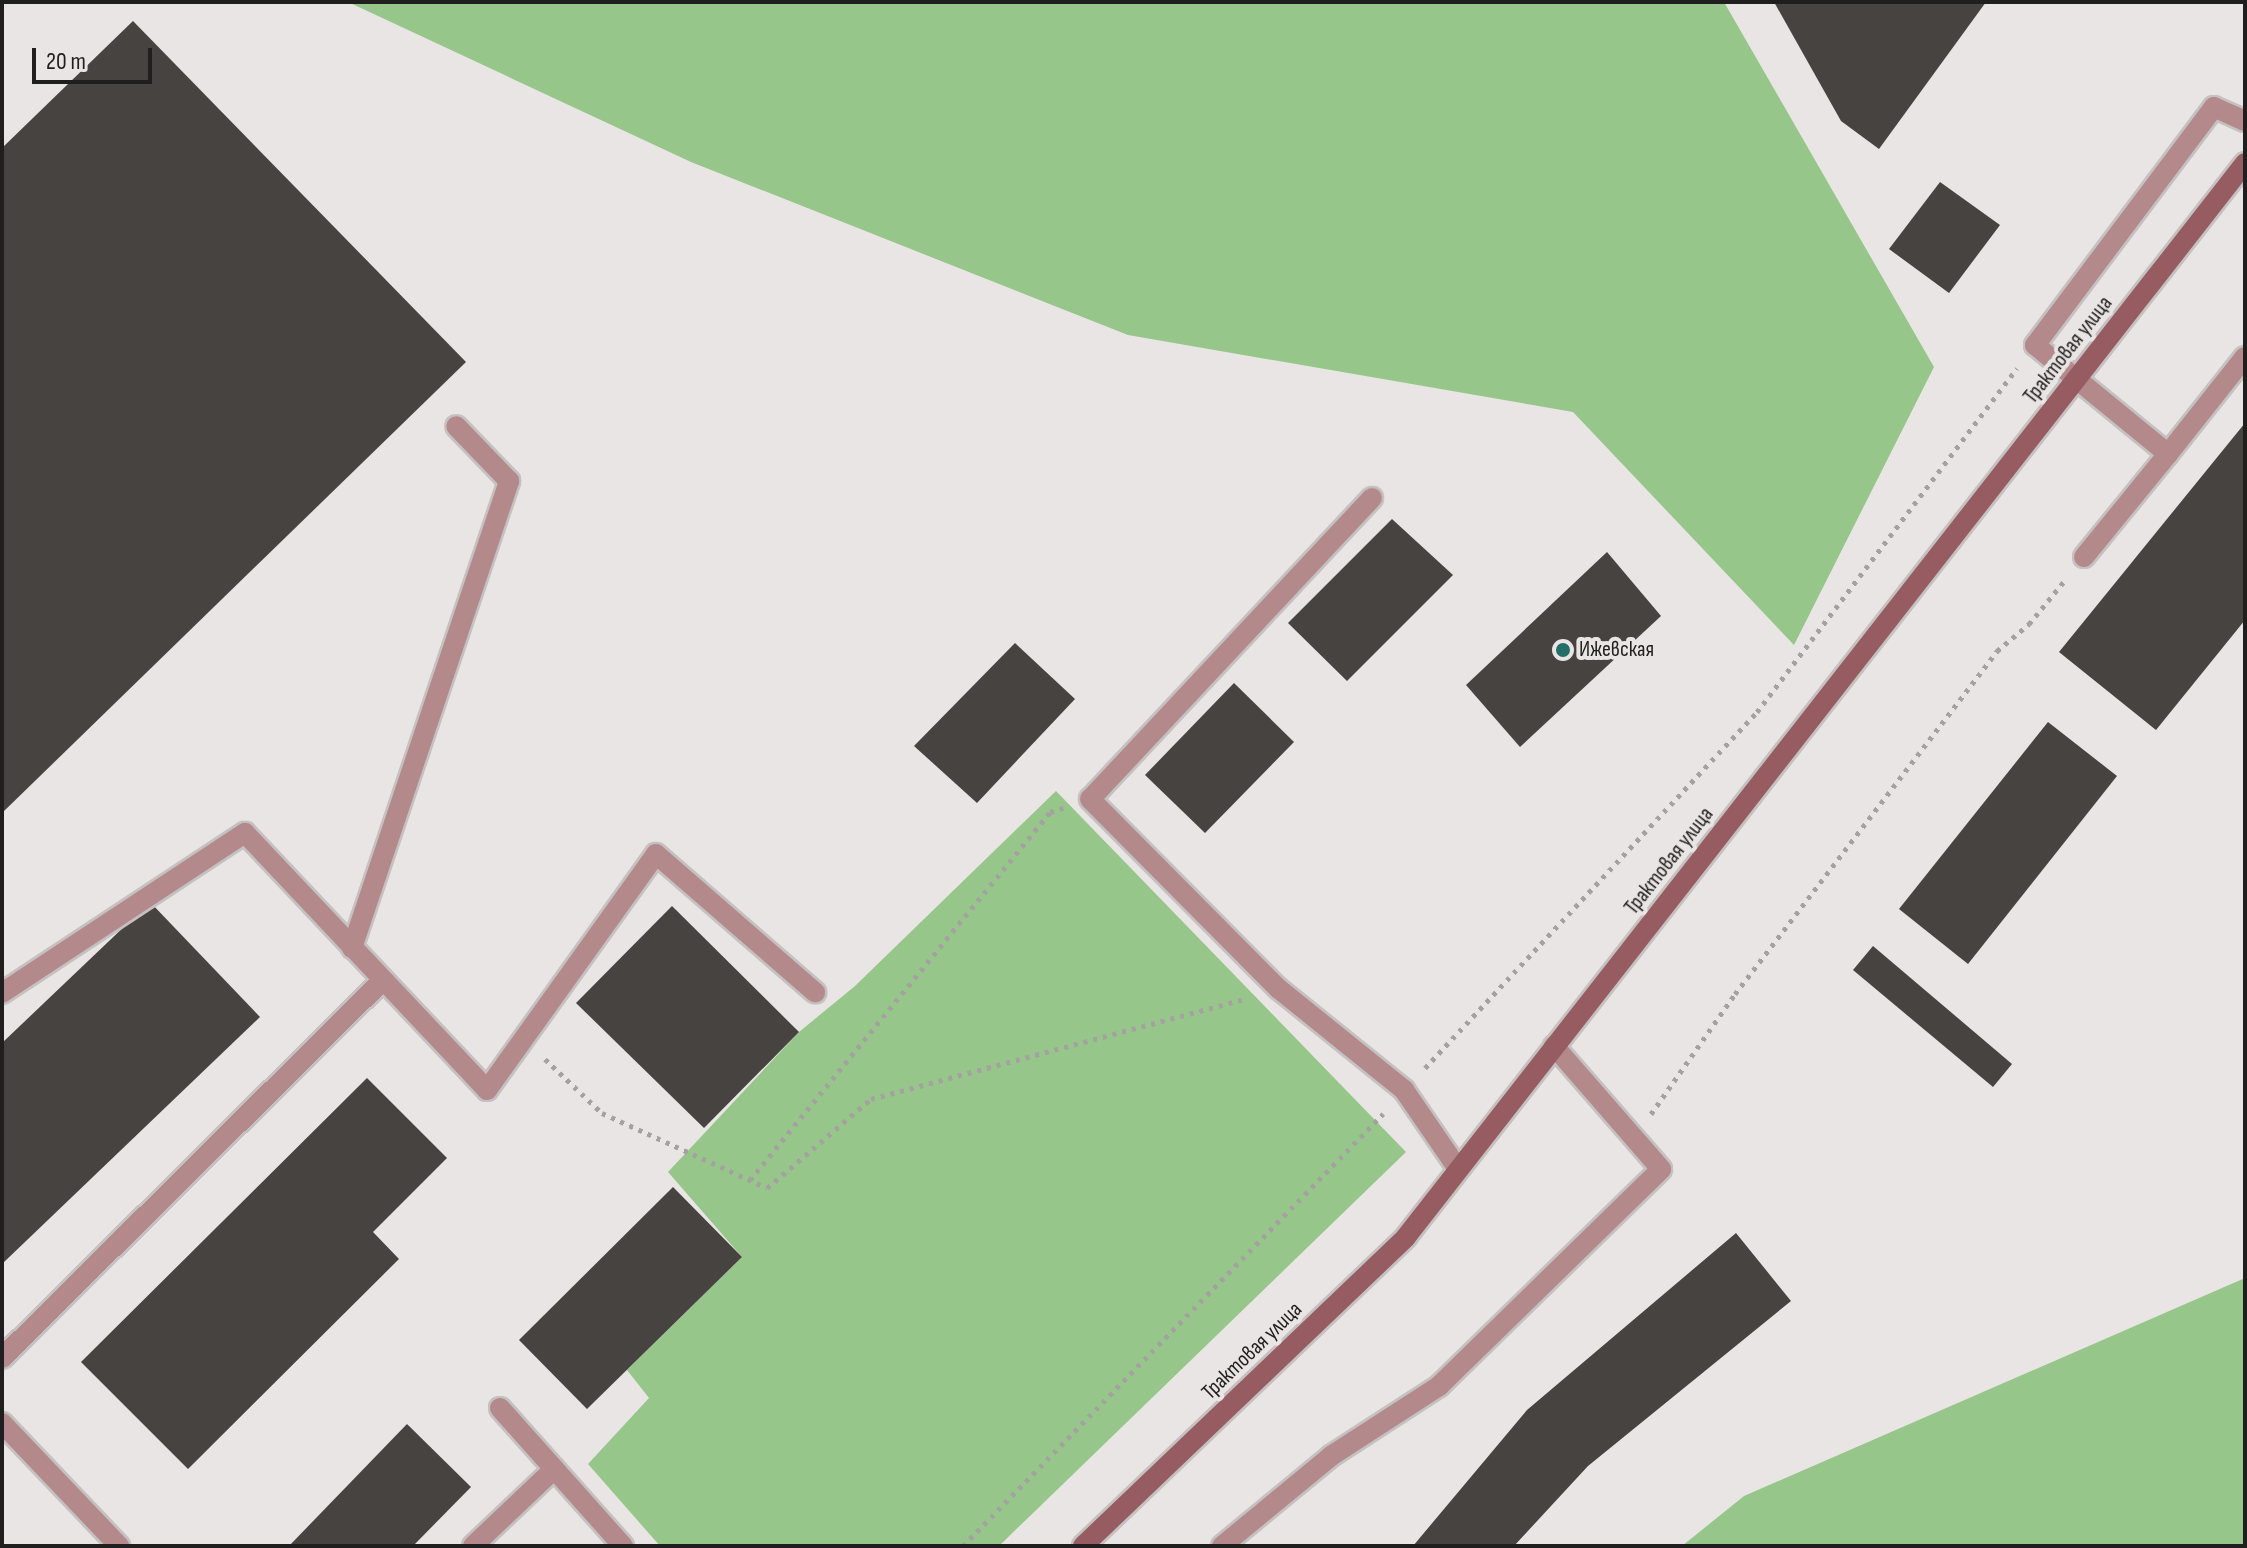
<!DOCTYPE html>
<html>
<head>
<meta charset="utf-8">
<style>
	body { margin:0 }
	#map { position:relative; width:2247px; height:1548px; overflow:hidden; background:#e9e5e4; font-family:"Sofia Sans Condensed",sans-serif }
	div>[style] { position:absolute }
	.green>* { inset:0; background:#97c68a }
	.building>* { inset:0; background:#464341 }
	.path>* { height:5px; margin-top:-2.5px; transform-origin:0; background:repeating-linear-gradient(90deg,#a4a1a0 0 4px,transparent 0 10px) }
	.roads { filter:drop-shadow(2px 0 #c5c1c0) drop-shadow(-2px 0 #c5c1c0) drop-shadow(0 2px #c5c1c0) drop-shadow(0 -2px #c5c1c0) }
	.lane>* { height:20px; margin:-10px; padding:0 10px; transform-origin:10px; border-radius:10px; background:#b3898c }
	.secondary>* { height:20px; margin:-10px; padding:0 10px; transform-origin:10px; border-radius:10px; background:#965c61 }
	.dots>* { width:22px; height:22px; translate:-50% -50%; box-sizing:border-box; border:4px solid #e9e5e4; border-radius:50% }
	span { translate:-50% -50%; white-space:nowrap; text-align:center; line-height:1.15; -webkit-text-stroke:8px #e9e5e4; paint-order:stroke }
	.street-label { font-size:22px; color:#201e1e }
	.poi-label { font-size:22px; color:#201e1e }
	.left { translate:0 -50%; text-align:left }
	.frame { position:absolute; inset:0; border:4px solid #201e1e; pointer-events:none }
	.scale { position:absolute; left:32px; top:48px; width:120px; height:36px; box-sizing:border-box; border:4px solid #201e1e; border-top:0; padding-left:10px; font-size:24px; line-height:28px; white-space:nowrap; color:#201e1e; -webkit-text-stroke:6px #e9e5e4; paint-order:stroke }
</style>
</head>
<body>
<div id="map">
	<div class="green">
		<i style="clip-path:polygon(348px 2px,1724px 2px,1934px 367px,1794px 645px,1573px 412px,1128px 335px,691px 162px)"></i>
		<i style="clip-path:polygon(1056px 791px,1406px 1152px,999px 1546px,660px 1546px,588px 1464px,649px 1398px,627px 1370px,742px 1257px,668px 1172px,799px 1032px,855px 986px)"></i>
		<i style="clip-path:polygon(2245px 1278px,2245px 1546px,1682px 1546px,1744px 1496px)"></i>
	</div>
	<div class="building">
		<i style="clip-path:polygon(1774px 2px,1986px 2px,1879px 149px,1841px 121px)"></i>
		<i style="clip-path:polygon(133px 21px,466px 362px,2px 813px,2px 148px)"></i>
		<i style="clip-path:polygon(1940px 182px,2000px 225px,1949px 293px,1889px 249px)"></i>
		<i style="clip-path:polygon(2245px 423px,2245px 620px,2156px 730px,2059px 652px)"></i>
		<i style="clip-path:polygon(1392px 519px,1453px 575px,1347px 681px,1288px 623px)"></i>
		<i style="clip-path:polygon(1607px 552px,1661px 616px,1520px 747px,1466px 685px)"></i>
		<i style="clip-path:polygon(1015px 643px,1075px 699px,977px 803px,914px 746px)"></i>
		<i style="clip-path:polygon(1234px 683px,1294px 742px,1205px 833px,1145px 775px)"></i>
		<i style="clip-path:polygon(2048px 722px,2117px 776px,1968px 964px,1899px 909px)"></i>
		<i style="clip-path:polygon(150px 902px,260px 1017px,2px 1264px,2px 1043px)"></i>
		<i style="clip-path:polygon(672px 906px,799px 1032px,704px 1128px,576px 1003px)"></i>
		<i style="clip-path:polygon(1873px 946px,2012px 1064px,1993px 1087px,1853px 970px)"></i>
		<i style="clip-path:polygon(367px 1078px,447px 1158px,373px 1232px,399px 1259px,188px 1469px,81px 1362px)"></i>
		<i style="clip-path:polygon(673px 1187px,742px 1257px,587px 1409px,519px 1340px)"></i>
		<i style="clip-path:polygon(1736px 1233px,1791px 1301px,1588px 1466px,1514px 1546px,1413px 1546px,1527px 1410px)"></i>
		<i style="clip-path:polygon(407px 1424px,471px 1487px,413px 1546px,289px 1546px)"></i>
	</div>
	<div class="path">
		<i style="left:545px;top:1059px;width:79px;rotate:43.5deg"></i>
		<i style="left:602px;top:1113px;width:181px;rotate:24.4deg"></i>
		<i style="left:767px;top:1188px;width:137px;rotate:-40.6deg"></i>
		<i style="left:871px;top:1099px;width:389px;rotate:-15deg"></i>
		<i style="left:1425px;top:1068px;width:487px;rotate:-47deg"></i>
		<i style="left:1757px;top:712px;width:431px;rotate:-52.9deg"></i>
		<i style="left:1651px;top:1114px;width:146px;rotate:-55deg"></i>
		<i style="left:1735px;top:994px;width:432px;rotate:-52.6deg"></i>
		<i style="left:1997px;top:651px;width:42px;rotate:-40.2deg"></i>
		<i style="left:2029px;top:624px;width:58px;rotate:-50.6deg"></i>
		<i style="left:750px;top:1180px;width:475px;rotate:-50.8deg"></i>
		<i style="left:1050px;top:812px;width:16px;rotate:-18deg"></i>
		<i style="left:963px;top:1546px;width:603px;rotate:-45.81deg"></i>
	</div>
	<div class="roads">
		<div class="lane">
			<i style="left:2245px;top:121px;width:34px;rotate:-156deg"></i>
			<i style="left:2214px;top:107px;width:298px;rotate:126.9deg"></i>
			<i style="left:2035px;top:345px;width:172px;rotate:39.3deg"></i>
			<i style="left:2168px;top:454px;width:124px;rotate:-51.6deg"></i>
			<i style="left:1372px;top:498px;width:412px;rotate:133.1deg"></i>
			<i style="left:1090px;top:799px;width:268px;rotate:45.2deg"></i>
			<i style="left:1279px;top:989px;width:161px;rotate:38.9deg"></i>
			<i style="left:1404px;top:1090px;width:96px;rotate:55.6deg"></i>
			<i style="left:2084px;top:557px;width:133px;rotate:-50.8deg"></i>
			<i style="left:352px;top:948px;width:493px;rotate:-71.4deg"></i>
			<i style="left:509px;top:481px;width:76px;rotate:-133.9deg"></i>
			<i style="left:2px;top:993px;width:291px;rotate:-33.4deg"></i>
			<i style="left:245px;top:833px;width:353px;rotate:46.7deg"></i>
			<i style="left:487px;top:1090px;width:290px;rotate:-54.4deg"></i>
			<i style="left:656px;top:854px;width:211px;rotate:41deg"></i>
			<i style="left:2px;top:1358px;width:537px;rotate:-44.77deg"></i>
			<i style="left:500px;top:1408px;width:185px;rotate:48.3deg"></i>
			<i style="left:2px;top:1423px;width:170px;rotate:46.4deg"></i>
			<i style="left:473px;top:1546px;width:112px;rotate:-43.5deg"></i>
			<i style="left:1222px;top:1546px;width:141px;rotate:-39.5deg"></i>
			<i style="left:1331px;top:1456px;width:129px;rotate:-32.9deg"></i>
			<i style="left:1439px;top:1386px;width:310px;rotate:-44.3deg"></i>
			<i style="left:1661px;top:1169px;width:163px;rotate:-131deg"></i>
		</div>
		<div class="secondary">
			<i style="left:1083px;top:1546px;width:447px;rotate:-43.7deg"></i>
			<i style="left:1406px;top:1237px;width:1363px;rotate:-52deg"></i>
		</div>
	</div>
	<div class="dots">
		<i style="left:1563px;top:650px;background:#256e68"></i>
	</div>
	<div class="street-label">
		<span style="left:2068px;top:350px;rotate:-52deg">Трактовая улица</span>
		<span style="left:1669px;top:861px;rotate:-52deg">Трактовая улица</span>
		<span style="left:1252px;top:1351px;rotate:-44deg">Трактовая улица</span>
	</div>
	<div class="poi-label">
		<span class="left" style="left:1579px;top:650px">Ижевская</span>
	</div>
	<div class="frame"></div>
	<div class="scale">20 m</div>
</div>
</body>
</html>
